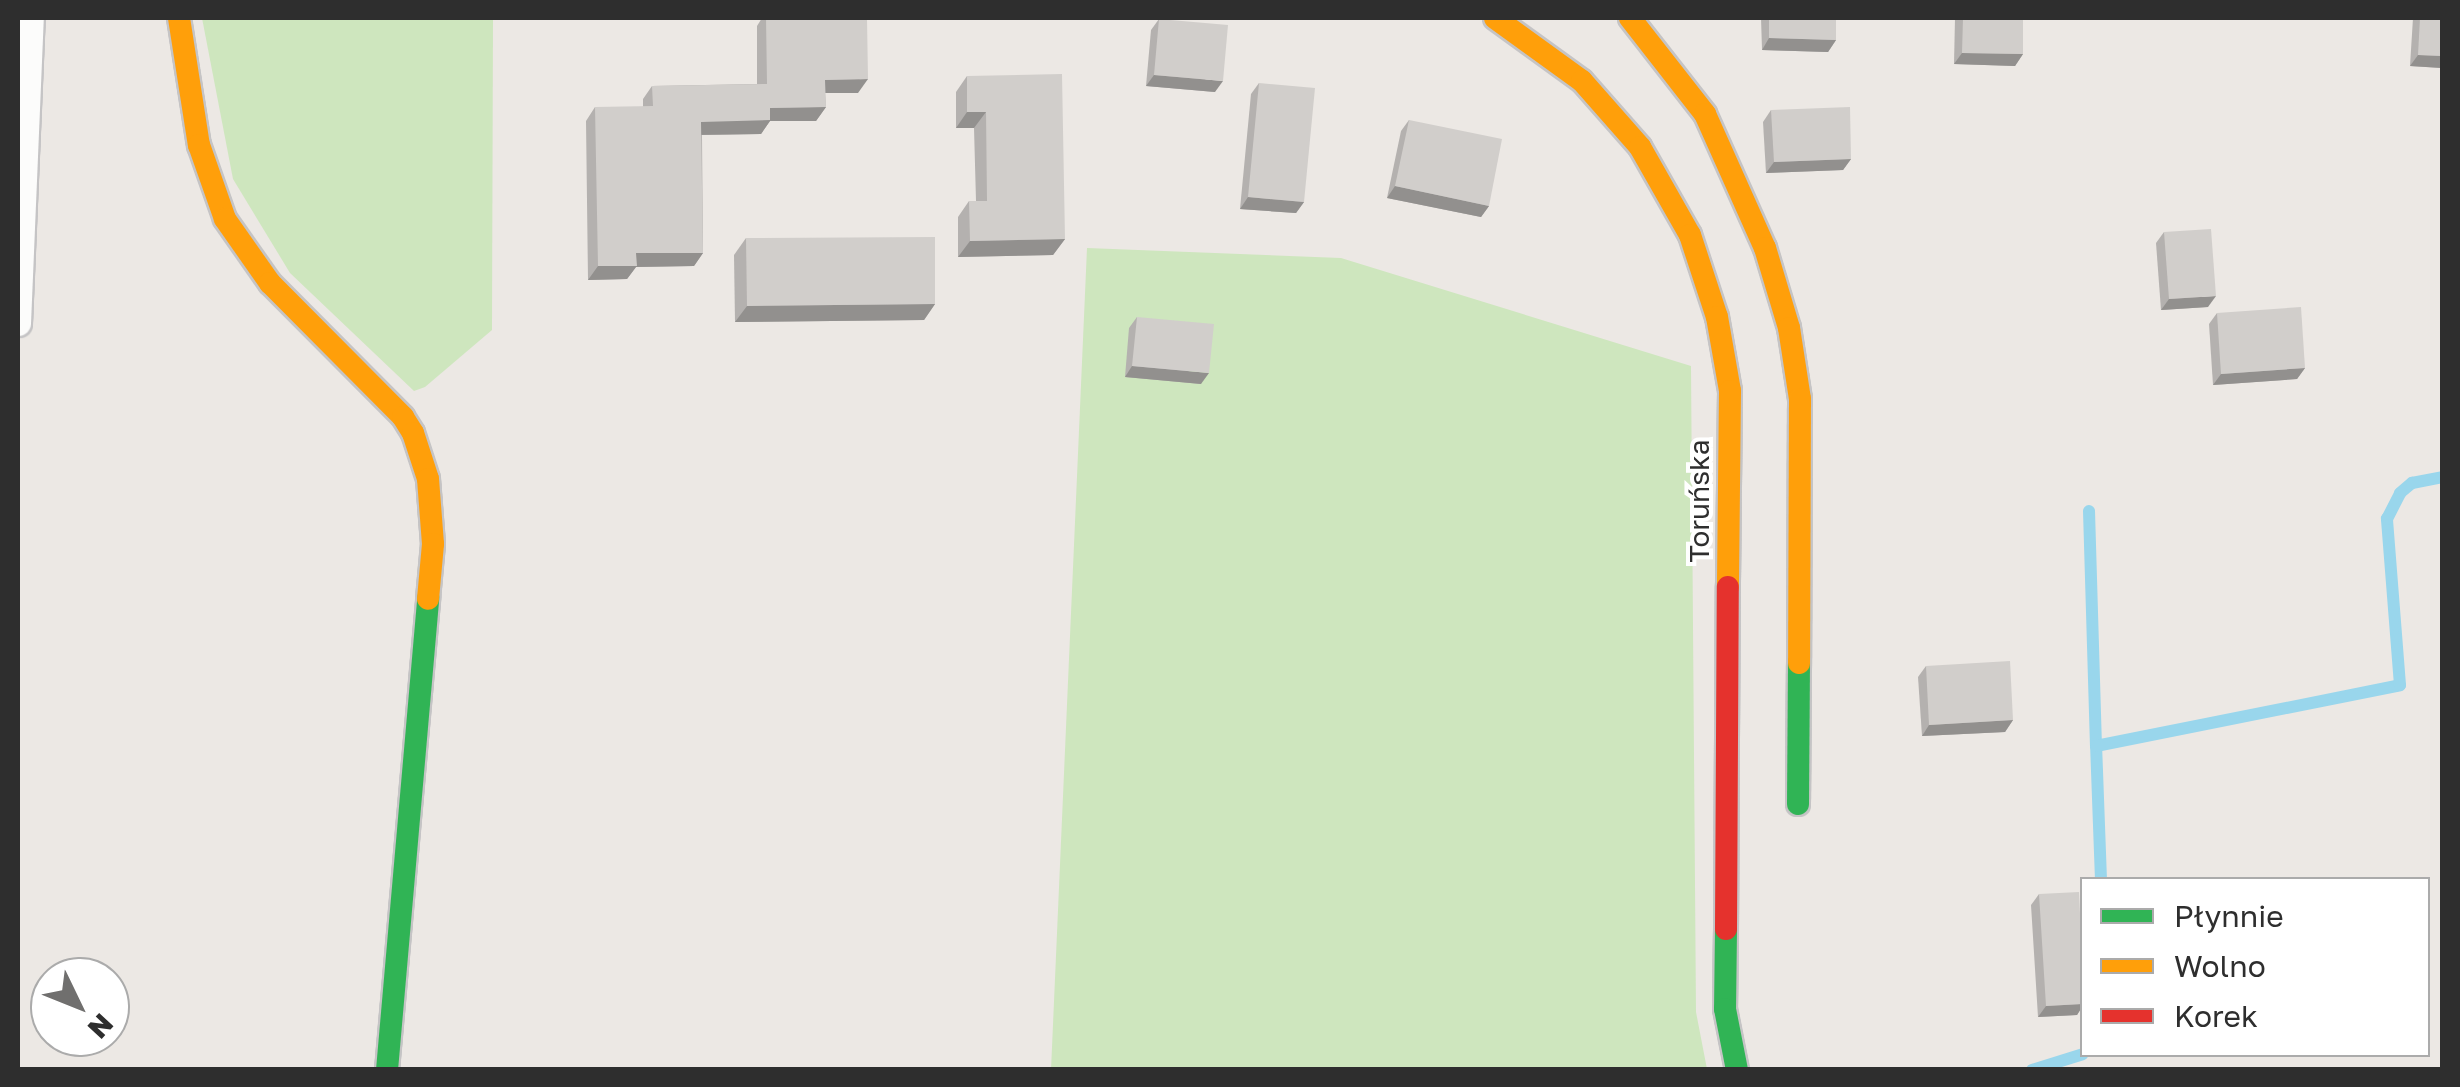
<!DOCTYPE html>
<html>
<head>
<meta charset="utf-8">
<style>
	body { margin:0 }
	#map { position:relative; width:2460px; height:1087px; overflow:hidden; background:#ece8e4; font-family:"Golos Text",sans-serif }
	div>[style] { position:absolute }
	.green>* { inset:0; background:#cee6be }
	.stream>* { height:12px; margin:-6px; padding:0 6px; transform-origin:6px; border-radius:6px; background:#99d6ec }
	.roads { filter:drop-shadow(2px 0 #c5c4c5) drop-shadow(-2px 0 #c5c4c5) drop-shadow(0 2px #c5c4c5) drop-shadow(0 -2px #c5c4c5) }
	.lane>* { height:25px; margin:-12.5px; padding:0 12.5px; transform-origin:12.5px; border-radius:12.5px; background:#fcfcfb }
	.fast>* { height:22px; margin:-11px; padding:0 11px; transform-origin:11px; border-radius:11px; background:#30b455 }
	.slow>* { height:22px; margin:-11px; padding:0 11px; transform-origin:11px; border-radius:11px; background:#ff9f0a }
	.jam>* { height:22px; margin:-11px; padding:0 11px; transform-origin:11px; border-radius:11px; background:#e5322d }
	.wall>* { inset:0; background:#b4b1af }
	.shaded-wall>* { inset:0; background:#92908e }
	.building>* { inset:0; background:#d1cecb }
	span { translate:-50% -50%; white-space:nowrap; text-align:center; line-height:1.15; -webkit-text-stroke:8px #fff; paint-order:stroke }
	.street-label { font-size:28px; color:#2e2e2e }
	.frame { position:absolute; inset:0; border:20px solid #2e2e2e; pointer-events:none }
	.legend { position:absolute; left:2080px; top:877px; width:350px; height:180px; box-sizing:border-box; background:#fff; border:2px solid #ababab; margin:0; padding:12px 18px; list-style:none; font-size:30px; color:#2e2e2e }
	.legend li { display:flex; align-items:center; gap:20px; height:50px }
	.legend b { width:50px; border:2px solid #ababab }
	.north { position:absolute; left:30px; top:957px; width:100px; height:100px; box-sizing:border-box; background:#fff; border:2px solid #ababab; border-radius:50%; rotate:133deg; font-size:28px; font-weight:700; line-height:40px; text-align:center; color:#2e2e2e }
	.north::after { content:''; display:block; margin:auto; width:35px; height:45px; background:#706f6e; clip-path:polygon(50% 0,100% 100%,50% 72%,0 100%) }
</style>
</head>
<body>
<div id="map">
	<div class="green">
		<i style="clip-path:polygon(202px 18px,493px 18px,492px 330px,425px 387px,414px 391px,290px 273px,233px 179px)"></i>
		<i style="clip-path:polygon(1087px 248px,1341px 258px,1691px 366px,1696px 1012px,1707px 1069px,1051px 1070px)"></i>
	</div>
	<div class="stream">
		<i style="left:2089px;top:511px;width:235px;rotate:88.3deg"></i>
		<i style="left:2101px;top:880px;width:134px;rotate:-92.1deg"></i>
		<i style="left:2096px;top:746px;width:310px;rotate:-11.3deg"></i>
		<i style="left:2400px;top:685px;width:167px;rotate:-94.5deg"></i>
		<i style="left:2387px;top:519px;width:29px;rotate:-63deg"></i>
		<i style="left:2400px;top:493px;width:16px;rotate:-40deg"></i>
		<i style="left:2412px;top:483px;width:31px;rotate:-11deg"></i>
		<i style="left:2032px;top:1070px;width:53px;rotate:-17.4deg"></i>
	</div>
	<div class="roads">
		<div class="lane">
			<i style="left:18px;top:323px;width:305px;rotate:-87.6deg"></i>
		</div>
		<div class="fast">
			<i style="left:1798px;top:804px;width:141px;rotate:-89.6deg"></i>
			<i style="left:1726px;top:929px;width:80px;rotate:90.7deg"></i>
			<i style="left:1725px;top:1009px;width:62px;rotate:78.9deg"></i>
			<i style="left:387px;top:1070px;width:473px;rotate:-85deg"></i>
		</div>
		<div class="slow">
			<i style="left:179px;top:18px;width:129px;rotate:81.1deg"></i>
			<i style="left:199px;top:145px;width:78px;rotate:70.6deg"></i>
			<i style="left:225px;top:219px;width:78px;rotate:54.9deg"></i>
			<i style="left:270px;top:283px;width:189px;rotate:45.2deg"></i>
			<i style="left:403px;top:417px;width:19px;rotate:58deg"></i>
			<i style="left:413px;top:433px;width:48px;rotate:71.9deg"></i>
			<i style="left:428px;top:479px;width:65px;rotate:85.6deg"></i>
			<i style="left:433px;top:544px;width:55px;rotate:95.2deg"></i>
			<i style="left:1495px;top:18px;width:107px;rotate:35.9deg"></i>
			<i style="left:1582px;top:81px;width:88px;rotate:48.7deg"></i>
			<i style="left:1640px;top:147px;width:101px;rotate:60.4deg"></i>
			<i style="left:1690px;top:235px;width:86px;rotate:71.8deg"></i>
			<i style="left:1717px;top:317px;width:75px;rotate:80deg"></i>
			<i style="left:1730px;top:391px;width:196px;rotate:90.6deg"></i>
			<i style="left:1630px;top:18px;width:122px;rotate:52deg"></i>
			<i style="left:1705px;top:114px;width:147px;rotate:65.9deg"></i>
			<i style="left:1765px;top:248px;width:84px;rotate:73.3deg"></i>
			<i style="left:1789px;top:328px;width:72px;rotate:81.2deg"></i>
			<i style="left:1800px;top:399px;width:264px;rotate:90.2deg"></i>
		</div>
		<div class="jam">
			<i style="left:1726px;top:929px;width:342px;rotate:-89.7deg"></i>
		</div>
	</div>
	<div class="wall">
		<i style="clip-path:polygon(762px 18px,867px 18px,858px 93px,825px 93px,826px 107px,816px 121px,770px 121px,761px 134px,702px 135px,703px 253px,694px 266px,636px 267px,627px 279px,588px 280px,586px 121px,595px 107px,643px 107px,643px 99px,652px 86px,757px 84px,757px 26px)"></i>
		<i style="clip-path:polygon(1761px 18px,1836px 18px,1836px 40px,1828px 52px,1762px 50px)"></i>
		<i style="clip-path:polygon(1955px 18px,2023px 18px,2023px 54px,2015px 66px,1954px 64px)"></i>
		<i style="clip-path:polygon(2413px 18px,2442px 18px,2442px 68px,2410px 66px)"></i>
		<i style="clip-path:polygon(1159px 19px,1215px 92px,1146px 86px,1151px 30px)"></i>
		<i style="clip-path:polygon(967px 76px,1065px 239px,1053px 255px,958px 257px,958px 217px,969px 201px,976px 201px,974px 128px,956px 128px,956px 92px)"></i>
		<i style="clip-path:polygon(1259px 83px,1304px 202px,1296px 213px,1240px 209px,1251px 94px)"></i>
		<i style="clip-path:polygon(1771px 110px,1851px 159px,1843px 170px,1766px 173px,1763px 122px)"></i>
		<i style="clip-path:polygon(1409px 120px,1489px 206px,1481px 217px,1387px 198px,1401px 131px)"></i>
		<i style="clip-path:polygon(2164px 232px,2208px 307px,2161px 310px,2156px 243px)"></i>
		<i style="clip-path:polygon(746px 238px,935px 304px,924px 320px,735px 322px,734px 255px)"></i>
		<i style="clip-path:polygon(2217px 313px,2305px 368px,2297px 379px,2213px 385px,2209px 324px)"></i>
		<i style="clip-path:polygon(1137px 317px,1201px 384px,1125px 377px,1129px 328px)"></i>
		<i style="clip-path:polygon(1926px 666px,2013px 720px,2005px 732px,1922px 736px,1918px 677px)"></i>
		<i style="clip-path:polygon(2039px 894px,2082px 957px,2082px 1007px,2077px 1015px,2038px 1017px,2031px 905px)"></i>
	</div>
	<div class="shaded-wall">
		<i style="clip-path:polygon(1769px 38px,1836px 40px,1828px 52px,1762px 50px)"></i>
		<i style="clip-path:polygon(1962px 53px,2023px 54px,2015px 66px,1954px 64px)"></i>
		<i style="clip-path:polygon(2418px 55px,2442px 56px,2442px 68px,2410px 66px)"></i>
		<i style="clip-path:polygon(1154px 75px,1223px 81px,1215px 92px,1146px 86px)"></i>
		<i style="clip-path:polygon(868px 79px,858px 93px,816px 93px,825px 80px)"></i>
		<i style="clip-path:polygon(826px 107px,816px 121px,770px 121px,761px 134px,692px 135px,701px 122px,770px 108px)"></i>
		<i style="clip-path:polygon(967px 112px,986px 112px,974px 128px,956px 128px)"></i>
		<i style="clip-path:polygon(1851px 159px,1843px 170px,1766px 173px,1774px 162px)"></i>
		<i style="clip-path:polygon(1395px 186px,1489px 206px,1481px 217px,1387px 198px)"></i>
		<i style="clip-path:polygon(1248px 197px,1304px 202px,1296px 213px,1240px 209px)"></i>
		<i style="clip-path:polygon(1065px 239px,1053px 255px,958px 257px,970px 241px)"></i>
		<i style="clip-path:polygon(636px 253px,703px 253px,694px 266px,636px 267px,627px 279px,588px 280px,598px 266px)"></i>
		<i style="clip-path:polygon(2216px 296px,2208px 307px,2161px 310px,2169px 299px)"></i>
		<i style="clip-path:polygon(935px 304px,924px 320px,735px 322px,747px 306px)"></i>
		<i style="clip-path:polygon(1132px 366px,1209px 373px,1201px 384px,1125px 377px)"></i>
		<i style="clip-path:polygon(2305px 368px,2297px 379px,2213px 385px,2221px 374px)"></i>
		<i style="clip-path:polygon(2013px 720px,2005px 732px,1922px 736px,1929px 725px)"></i>
		<i style="clip-path:polygon(2082px 1004px,2082px 1007px,2077px 1015px,2038px 1017px,2046px 1006px)"></i>
	</div>
	<div class="building">
		<i style="clip-path:polygon(766px 18px,867px 18px,868px 79px,825px 80px,826px 107px,770px 108px,770px 120px,701px 122px,703px 253px,636px 253px,637px 266px,598px 266px,595px 107px,653px 106px,652px 86px,767px 84px)"></i>
		<i style="clip-path:polygon(1769px 18px,1836px 18px,1836px 40px,1769px 38px)"></i>
		<i style="clip-path:polygon(1963px 18px,2023px 18px,2023px 54px,1962px 53px)"></i>
		<i style="clip-path:polygon(2420px 18px,2442px 18px,2442px 56px,2418px 55px)"></i>
		<i style="clip-path:polygon(1159px 19px,1228px 25px,1223px 81px,1154px 75px)"></i>
		<i style="clip-path:polygon(1062px 74px,1065px 239px,970px 241px,969px 201px,987px 201px,986px 112px,967px 112px,967px 76px)"></i>
		<i style="clip-path:polygon(1259px 83px,1315px 88px,1304px 202px,1248px 197px)"></i>
		<i style="clip-path:polygon(1850px 107px,1851px 159px,1774px 162px,1771px 110px)"></i>
		<i style="clip-path:polygon(1409px 120px,1502px 139px,1489px 206px,1395px 186px)"></i>
		<i style="clip-path:polygon(2211px 229px,2216px 296px,2169px 299px,2164px 232px)"></i>
		<i style="clip-path:polygon(935px 237px,935px 304px,747px 306px,746px 238px)"></i>
		<i style="clip-path:polygon(2301px 307px,2305px 368px,2221px 374px,2217px 313px)"></i>
		<i style="clip-path:polygon(1137px 317px,1214px 324px,1209px 373px,1132px 366px)"></i>
		<i style="clip-path:polygon(2010px 661px,2013px 720px,1929px 725px,1926px 666px)"></i>
		<i style="clip-path:polygon(2079px 892px,2082px 957px,2082px 1004px,2046px 1006px,2039px 894px)"></i>
	</div>
	<div class="street-label">
		<span style="left:1699px;top:501px;rotate:-90deg">Toruńska</span>
	</div>
	<div class="frame"></div>
	<ul class="legend">
	<li><b style="height:12px;background:#30b455"></b>Płynnie</li>
	<li><b style="height:12px;background:#ff9f0a"></b>Wolno</li>
	<li><b style="height:12px;background:#e5322d"></b>Korek</li>
	</ul>
	<div class="north">N</div>
</div>
</body>
</html>
